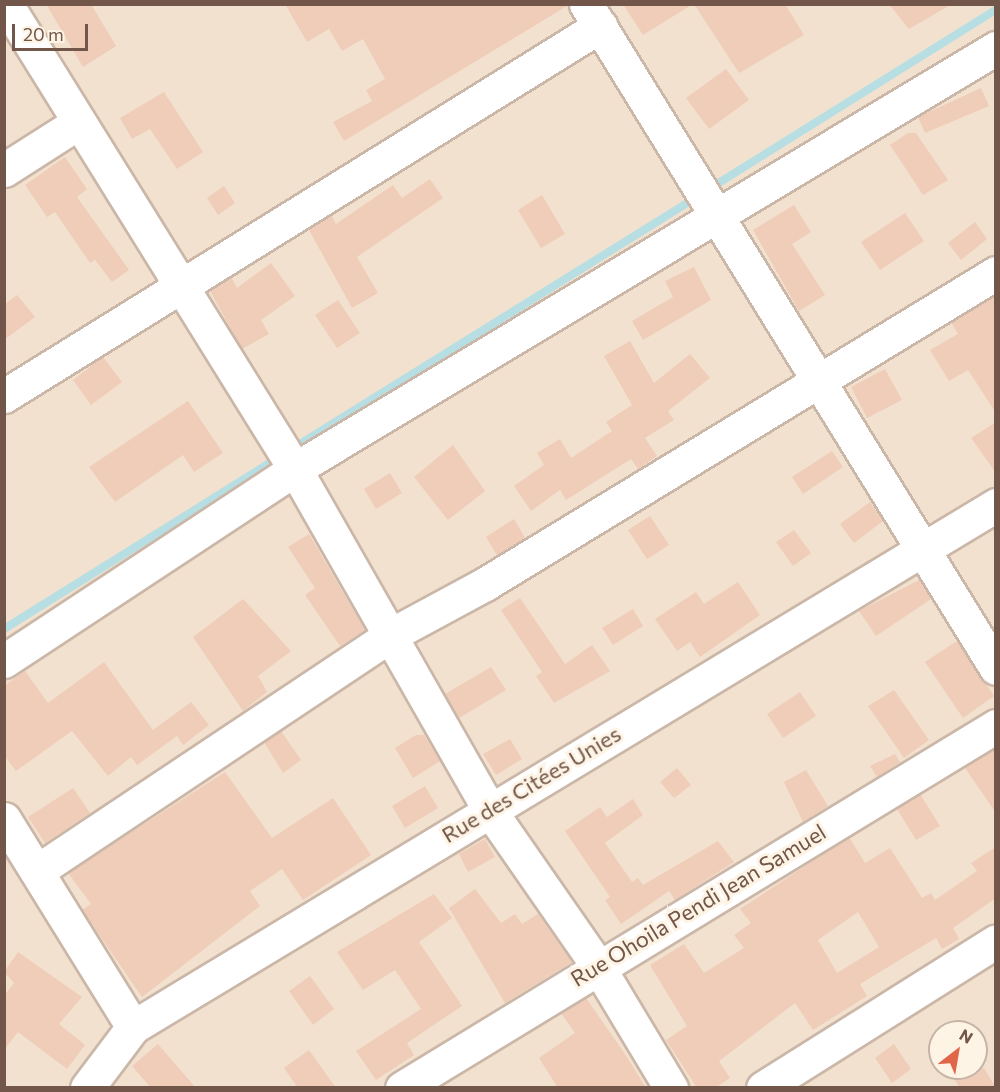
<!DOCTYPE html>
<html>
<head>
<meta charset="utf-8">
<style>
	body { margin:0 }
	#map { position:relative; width:1000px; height:1092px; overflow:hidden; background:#fbf0e1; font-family:Commissioner,sans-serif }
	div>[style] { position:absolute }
	.residential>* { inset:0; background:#f2e1cf }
	.stream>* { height:8px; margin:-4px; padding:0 4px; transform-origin:4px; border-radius:4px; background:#b6dee3 }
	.building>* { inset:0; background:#efcdb9 }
	.roads { filter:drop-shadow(2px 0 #cbb7a8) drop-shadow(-2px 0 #cbb7a8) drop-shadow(0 2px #cbb7a8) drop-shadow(0 -2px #cbb7a8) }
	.minor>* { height:33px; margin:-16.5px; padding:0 16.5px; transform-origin:16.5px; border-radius:16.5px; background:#fff }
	span { translate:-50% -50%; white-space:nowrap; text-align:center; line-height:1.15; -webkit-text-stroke:6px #fef4e6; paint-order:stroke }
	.street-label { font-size:22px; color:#715649 }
	.frame { position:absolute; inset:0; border:6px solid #715649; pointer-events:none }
	.north { position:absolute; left:928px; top:1020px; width:60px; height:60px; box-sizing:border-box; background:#fef4e6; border:2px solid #c6b5a7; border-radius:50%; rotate:31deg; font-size:16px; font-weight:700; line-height:24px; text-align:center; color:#715649 }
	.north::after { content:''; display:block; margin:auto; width:21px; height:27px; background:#e16649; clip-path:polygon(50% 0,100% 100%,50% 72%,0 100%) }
	.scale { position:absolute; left:12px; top:24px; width:76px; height:27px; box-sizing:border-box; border:3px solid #715649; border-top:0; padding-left:8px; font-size:18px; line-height:21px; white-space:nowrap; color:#715649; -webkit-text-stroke:4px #fef4e6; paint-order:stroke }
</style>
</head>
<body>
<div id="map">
	<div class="residential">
		<i style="clip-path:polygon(evenodd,5px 5px,995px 5px,995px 1087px,5px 1088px,5px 5px,940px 1032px,976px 1032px,976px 1068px,940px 1068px,940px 1032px)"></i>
	</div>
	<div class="stream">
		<i style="left:709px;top:189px;width:338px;rotate:-32deg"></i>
		<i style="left:292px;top:449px;width:477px;rotate:-31.9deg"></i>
		<i style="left:4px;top:629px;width:324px;rotate:-32deg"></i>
	</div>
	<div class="building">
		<i style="clip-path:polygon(46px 4px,91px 4px,116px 46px,83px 67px)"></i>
		<i style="clip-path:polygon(285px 4px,567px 4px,567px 6px,344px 141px,333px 122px,372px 101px,366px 90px,385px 79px,363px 39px,342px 51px,329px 29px,307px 42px)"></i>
		<i style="clip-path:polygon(623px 4px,693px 4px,643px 35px)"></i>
		<i style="clip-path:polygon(694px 4px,785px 4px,804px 35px,739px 73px)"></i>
		<i style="clip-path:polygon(889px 4px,952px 4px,909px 29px)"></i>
		<i style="clip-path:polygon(726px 69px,749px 100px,709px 129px,686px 98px)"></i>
		<i style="clip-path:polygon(981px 88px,989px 106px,925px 133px,918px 117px)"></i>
		<i style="clip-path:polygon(164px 92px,203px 152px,177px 169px,150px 129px,132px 139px,120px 118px)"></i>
		<i style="clip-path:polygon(908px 133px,916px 133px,948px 180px,923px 195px,890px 145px)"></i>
		<i style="clip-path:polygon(65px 157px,87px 189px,77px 197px,129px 270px,112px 282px,95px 260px,90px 263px,55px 212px,47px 217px,25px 185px)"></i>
		<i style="clip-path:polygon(430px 179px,443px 198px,357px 257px,378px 293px,352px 308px,309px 230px,332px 216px,336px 224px,393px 185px,402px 198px)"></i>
		<i style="clip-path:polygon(224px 186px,235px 203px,218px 215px,207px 198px)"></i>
		<i style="clip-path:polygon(542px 195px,565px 234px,541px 248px,518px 210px)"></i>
		<i style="clip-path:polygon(794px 205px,811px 232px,792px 244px,825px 295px,799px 311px,753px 230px)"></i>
		<i style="clip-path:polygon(905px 213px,924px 241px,880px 270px,861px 242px)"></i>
		<i style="clip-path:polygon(975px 222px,987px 239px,961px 260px,948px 243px)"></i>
		<i style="clip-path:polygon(271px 263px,295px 296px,261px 320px,269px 334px,242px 349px,210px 291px,231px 277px,237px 288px)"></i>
		<i style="clip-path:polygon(694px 267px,711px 300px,643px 340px,632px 321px,673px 297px,665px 281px)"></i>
		<i style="clip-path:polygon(17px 295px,35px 317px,4px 340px,4px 305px)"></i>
		<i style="clip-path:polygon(996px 295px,996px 413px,968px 370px,949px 381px,930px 350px,958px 334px,951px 322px)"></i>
		<i style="clip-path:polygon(338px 300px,360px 333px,337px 348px,315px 315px)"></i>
		<i style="clip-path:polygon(630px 341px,654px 383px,690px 354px,710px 378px,668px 411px,674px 420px,645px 438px,657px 456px,638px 469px,631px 459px,566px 500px,560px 490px,531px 511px,514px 486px,544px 465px,537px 453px,560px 439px,571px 458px,612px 431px,606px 422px,632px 405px,604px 356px)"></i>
		<i style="clip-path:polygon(103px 357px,122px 382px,91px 405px,73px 380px)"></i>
		<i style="clip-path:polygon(885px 369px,902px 400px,867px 418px,851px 387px)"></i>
		<i style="clip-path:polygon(188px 401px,223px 453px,194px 472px,183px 455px,115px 502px,89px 467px)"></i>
		<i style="clip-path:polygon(996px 422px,996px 473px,971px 438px)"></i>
		<i style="clip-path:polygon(453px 445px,485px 491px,448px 520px,414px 477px)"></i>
		<i style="clip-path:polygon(832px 451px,843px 467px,803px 494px,792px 477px)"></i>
		<i style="clip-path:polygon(390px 473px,402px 493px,376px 509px,364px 489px)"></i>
		<i style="clip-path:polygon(870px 502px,883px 521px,854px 543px,840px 524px)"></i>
		<i style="clip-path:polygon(650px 516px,669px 545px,647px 559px,628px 530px)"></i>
		<i style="clip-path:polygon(514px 519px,525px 538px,497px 555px,486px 537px)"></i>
		<i style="clip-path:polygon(794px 530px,811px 553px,793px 566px,776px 542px)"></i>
		<i style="clip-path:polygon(309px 534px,365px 630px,340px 646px,305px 595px,315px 588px,288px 547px)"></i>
		<i style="clip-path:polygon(919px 580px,931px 599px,876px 636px,859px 611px)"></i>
		<i style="clip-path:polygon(738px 582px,760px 615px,700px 657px,690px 642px,677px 651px,655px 619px,696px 592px,704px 604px)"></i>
		<i style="clip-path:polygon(520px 598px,565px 664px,592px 645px,610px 671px,554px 703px,536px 676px,542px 672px,501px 610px)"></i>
		<i style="clip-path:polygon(243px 599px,291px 651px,258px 676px,267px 692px,243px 711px,193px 637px)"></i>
		<i style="clip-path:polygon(633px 609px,643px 626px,613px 645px,602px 628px)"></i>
		<i style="clip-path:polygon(957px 641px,994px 696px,963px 718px,925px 662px)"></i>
		<i style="clip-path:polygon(104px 662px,153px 730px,191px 702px,209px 725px,183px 745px,177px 736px,137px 765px,131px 757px,108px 776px,72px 731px,16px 771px,4px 755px,4px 686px,25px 671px,48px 703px)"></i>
		<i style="clip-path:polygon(491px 667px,506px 690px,459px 718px,445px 694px)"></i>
		<i style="clip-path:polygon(894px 690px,929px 740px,904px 758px,868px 706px)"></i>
		<i style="clip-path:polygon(800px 692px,816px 716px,783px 738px,767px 714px)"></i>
		<i style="clip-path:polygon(281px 731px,301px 760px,283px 773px,264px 742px)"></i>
		<i style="clip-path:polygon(416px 735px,424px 735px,440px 761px,413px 778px,395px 748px)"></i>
		<i style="clip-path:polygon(510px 739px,522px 759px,496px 775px,483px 754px)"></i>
		<i style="clip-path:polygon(996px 748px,996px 813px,965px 768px)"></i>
		<i style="clip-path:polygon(895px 754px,900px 762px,877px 777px,870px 766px)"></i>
		<i style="clip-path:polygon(677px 768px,691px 785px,674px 798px,660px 782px)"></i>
		<i style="clip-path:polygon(806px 770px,828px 806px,803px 822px,784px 782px)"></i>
		<i style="clip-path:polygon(225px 772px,272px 838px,333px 798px,371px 855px,303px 900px,282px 869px,250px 891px,260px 906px,142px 997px,82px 910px,91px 904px,68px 873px)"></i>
		<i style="clip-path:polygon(425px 786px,438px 808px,405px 828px,392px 806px)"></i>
		<i style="clip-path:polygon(73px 788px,90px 813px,45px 843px,28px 817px)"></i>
		<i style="clip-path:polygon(920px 794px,940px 826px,916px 840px,897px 809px)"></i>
		<i style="clip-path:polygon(633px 799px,643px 815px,605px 843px,632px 882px,638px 878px,643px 885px,718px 841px,734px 862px,675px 900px,669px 891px,621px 924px,605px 900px,610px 897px,565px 831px,600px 807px,607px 817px)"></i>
		<i style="clip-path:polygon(evenodd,849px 837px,865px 863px,890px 848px,922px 898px,931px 893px,935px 900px,977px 871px,971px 863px,996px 847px,996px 898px,953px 928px,959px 939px,942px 949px,936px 938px,860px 984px,867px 996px,813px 1030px,795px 1003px,719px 1061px,730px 1078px,715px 1088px,697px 1088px,666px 1040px,687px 1026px,650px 965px,684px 944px,704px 973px,744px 948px,734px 935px,751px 923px,740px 909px,849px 837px,858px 912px,879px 947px,837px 973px,818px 940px,858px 912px)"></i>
		<i style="clip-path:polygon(485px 839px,495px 857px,468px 872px,459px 854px)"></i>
		<i style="clip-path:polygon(475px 889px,501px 923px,515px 914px,522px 924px,538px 914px,572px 962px,505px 1003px,449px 908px)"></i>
		<i style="clip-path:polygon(434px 894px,452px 918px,419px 942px,462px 1006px,407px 1043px,414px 1055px,376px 1080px,356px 1051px,421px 1009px,395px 970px,363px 990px,337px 952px)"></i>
		<i style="clip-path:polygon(18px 952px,82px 997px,59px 1024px,85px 1045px,67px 1069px,18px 1032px,4px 1050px,4px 996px,14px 983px,4px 972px)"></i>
		<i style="clip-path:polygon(310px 976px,334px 1009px,313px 1025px,289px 991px)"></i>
		<i style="clip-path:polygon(586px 998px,627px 1057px,646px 1088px,558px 1088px,539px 1058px,575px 1033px,561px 1013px)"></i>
		<i style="clip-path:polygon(158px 1044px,176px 1065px,196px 1088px,151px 1088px,132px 1066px)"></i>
		<i style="clip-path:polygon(894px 1044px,911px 1069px,892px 1083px,875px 1058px)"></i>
		<i style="clip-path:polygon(309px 1050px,336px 1088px,298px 1088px,284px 1068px)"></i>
		<i style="clip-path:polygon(947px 1068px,984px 1068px,996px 1088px,960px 1088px)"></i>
	</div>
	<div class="roads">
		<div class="minor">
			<i style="left:6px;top:4px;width:547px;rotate:58.14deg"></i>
			<i style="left:295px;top:469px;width:390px;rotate:60.3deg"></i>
			<i style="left:488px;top:808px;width:191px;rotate:55.2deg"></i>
			<i style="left:597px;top:965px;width:144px;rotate:59deg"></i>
			<i style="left:586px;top:4px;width:780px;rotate:58.31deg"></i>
			<i style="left:4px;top:170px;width:89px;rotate:-32.6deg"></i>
			<i style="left:4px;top:396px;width:702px;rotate:-31.83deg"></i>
			<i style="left:4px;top:661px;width:349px;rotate:-33.4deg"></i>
			<i style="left:295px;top:469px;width:818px;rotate:-30.99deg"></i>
			<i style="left:4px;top:819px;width:245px;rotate:58.2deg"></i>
			<i style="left:37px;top:871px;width:423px;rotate:-33.7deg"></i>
			<i style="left:389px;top:636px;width:109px;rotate:-28.4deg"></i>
			<i style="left:485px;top:584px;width:598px;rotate:-31.33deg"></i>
			<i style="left:87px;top:1088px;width:76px;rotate:-53deg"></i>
			<i style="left:133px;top:1027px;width:1009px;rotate:-31.17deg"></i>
			<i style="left:402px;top:1088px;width:696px;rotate:-31.36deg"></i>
			<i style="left:763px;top:1088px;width:275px;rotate:-32.2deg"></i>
		</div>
	</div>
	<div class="street-label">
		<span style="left:531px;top:784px;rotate:-31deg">Rue des Citées Unies</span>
		<span style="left:698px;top:905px;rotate:-31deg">Rue Ohoila Pendi Jean Samuel</span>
	</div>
	<div class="frame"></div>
	<div class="north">N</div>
	<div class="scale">20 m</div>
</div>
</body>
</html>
